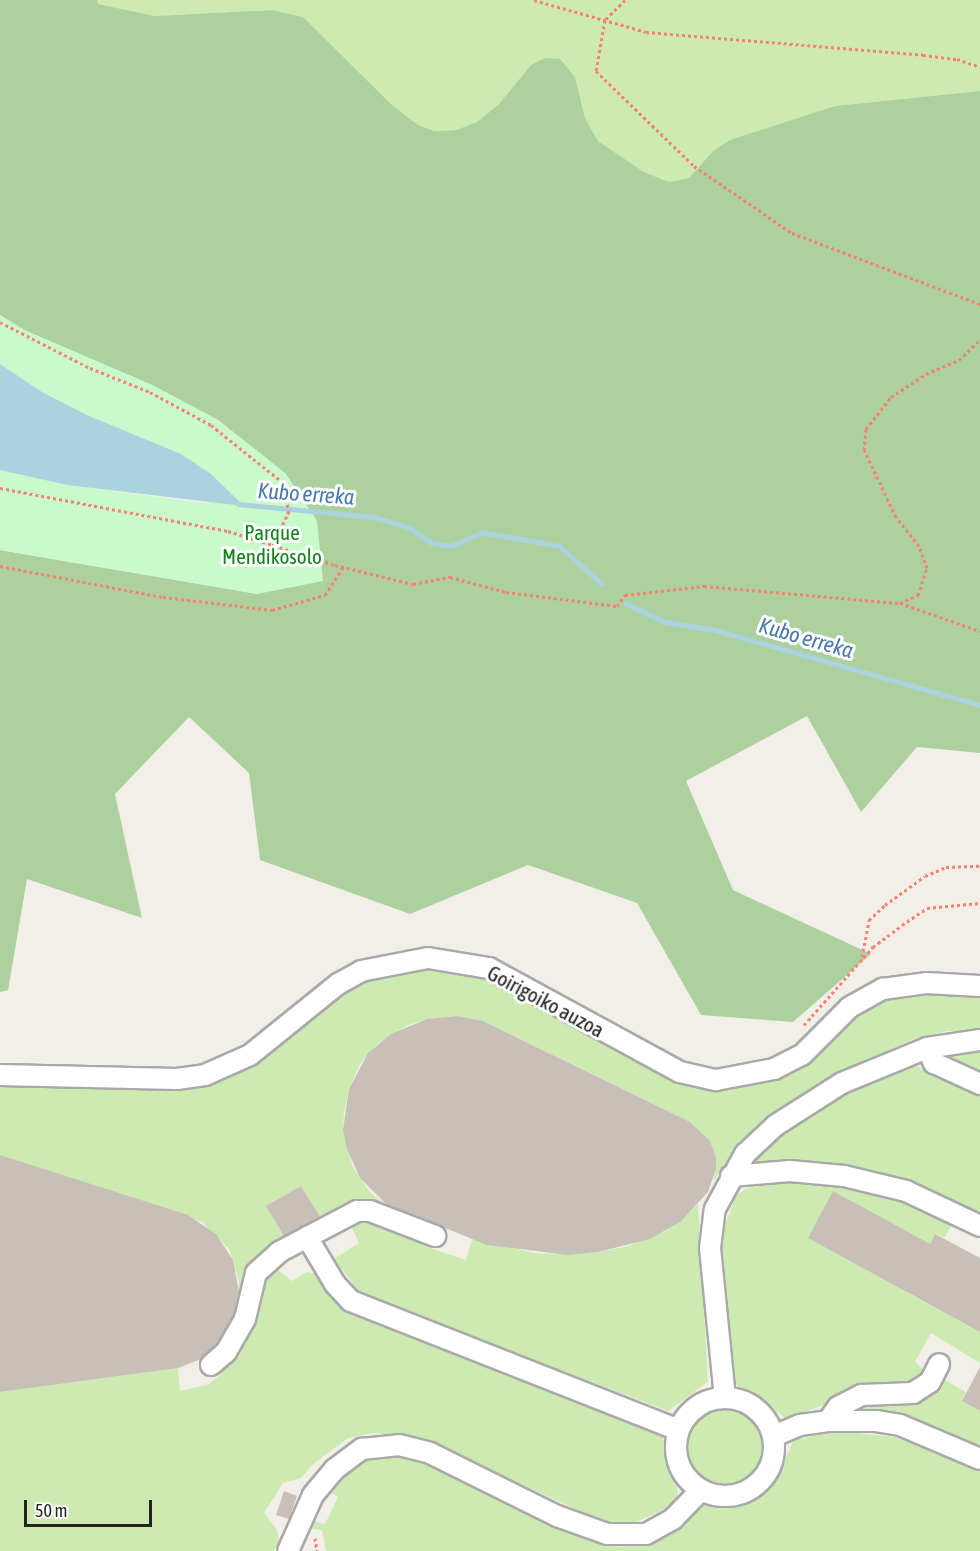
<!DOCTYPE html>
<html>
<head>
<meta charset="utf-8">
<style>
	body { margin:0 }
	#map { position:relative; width:980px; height:1551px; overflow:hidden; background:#f2efe9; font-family:"Asap Condensed",sans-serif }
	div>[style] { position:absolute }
	.grass>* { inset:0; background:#cdebb0 }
	.round { border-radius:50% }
	.forest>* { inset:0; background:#add19e }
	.park>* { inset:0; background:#c8facc }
	.water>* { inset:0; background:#aad3df }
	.stream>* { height:5px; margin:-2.5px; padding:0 2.5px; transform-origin:2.5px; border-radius:2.5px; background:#aad3df }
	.building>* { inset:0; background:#c7bfb8 }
	.path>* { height:3px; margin-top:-1.5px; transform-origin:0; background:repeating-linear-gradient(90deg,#fa8072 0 3px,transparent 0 6px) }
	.roads { filter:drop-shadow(2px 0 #a9a9a9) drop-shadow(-2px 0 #a9a9a9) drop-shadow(0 2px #a9a9a9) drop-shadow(0 -2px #a9a9a9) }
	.minor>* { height:20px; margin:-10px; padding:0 10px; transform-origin:10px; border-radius:10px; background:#fff }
	.minor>.ring { margin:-10px; padding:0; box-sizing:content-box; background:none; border:20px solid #fff; border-radius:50% }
	span { translate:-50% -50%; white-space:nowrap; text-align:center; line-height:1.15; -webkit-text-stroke:6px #fff; paint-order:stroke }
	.park-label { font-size:21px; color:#0c8416 }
	.street-label { font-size:21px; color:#222 }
	.water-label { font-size:22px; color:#4a7aab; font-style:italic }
	.scale { position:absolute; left:24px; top:1500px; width:128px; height:27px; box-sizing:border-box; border:3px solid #222; border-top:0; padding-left:8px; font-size:18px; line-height:21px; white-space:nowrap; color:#222; -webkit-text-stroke:4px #fff; paint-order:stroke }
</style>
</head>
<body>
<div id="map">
	<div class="grass">
		<i style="clip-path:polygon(97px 0,980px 0,980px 91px,835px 106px,713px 151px,689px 178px,669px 182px,644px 172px,598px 141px,585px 118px,575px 77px,531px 65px,498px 105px,477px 122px,456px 130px,435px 131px,418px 125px,392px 105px,303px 17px,273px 10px,155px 16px,98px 4px)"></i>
		<i style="clip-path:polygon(466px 963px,680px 1072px,774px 1069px,867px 995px,980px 986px,980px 1031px,948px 1031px,916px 1038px,861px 1062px,749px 1134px,714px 1180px,716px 1157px,710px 1141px,690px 1122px,483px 1021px,456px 1016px,427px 1019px,406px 1026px,377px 1044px,360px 1064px,349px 1089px,344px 1113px,343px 1130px,353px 1168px,370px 1192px,391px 1209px,354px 1203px,319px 1216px,301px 1186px,267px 1206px,284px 1235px,267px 1246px,258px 1258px,238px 1307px,239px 1282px,233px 1260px,229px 1249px,202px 1222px,0 1155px,0 1075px,205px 1075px,361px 971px)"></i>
		<i style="clip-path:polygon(980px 1051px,980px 1076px,945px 1058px,943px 1052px)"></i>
		<i style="clip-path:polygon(911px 1064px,980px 1091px,980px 1216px,920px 1186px,883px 1177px,810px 1162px,755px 1165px,752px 1162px,798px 1121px,860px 1084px)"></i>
		<i style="clip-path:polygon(779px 1182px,834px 1183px,915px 1203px,954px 1221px,944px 1238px,935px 1234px,904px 1291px,980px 1332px,980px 1363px,931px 1333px,915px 1362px,926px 1372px,921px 1381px,839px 1399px,786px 1419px,759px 1396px,737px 1386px,731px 1376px,720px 1250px,724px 1228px,736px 1196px,745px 1189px)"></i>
		<i style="clip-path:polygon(698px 1204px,708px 1382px,668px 1411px,361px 1294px,334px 1259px,359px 1243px,351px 1226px,359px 1217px,425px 1239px,424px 1246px,466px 1260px,472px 1239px,540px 1254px,598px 1252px,629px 1246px,666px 1231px)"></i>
		<i style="clip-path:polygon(272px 1266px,292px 1281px,307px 1272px,319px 1274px,335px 1302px,347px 1311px,654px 1430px,663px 1436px,667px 1468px,677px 1481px,678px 1496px,672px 1505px,641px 1520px,626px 1525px,605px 1523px,423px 1438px,373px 1433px,348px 1438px,312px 1465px,301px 1478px,283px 1483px,264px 1513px,277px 1530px,279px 1541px,274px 1551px,0 1551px,0 1392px,178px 1368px,180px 1391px,207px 1385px,221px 1375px,258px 1282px)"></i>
		<i style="clip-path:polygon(939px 1377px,966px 1392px,962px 1401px,980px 1411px,980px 1448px,914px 1419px,858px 1409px,858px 1403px)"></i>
		<i class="round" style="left:685px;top:1406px;width:78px;height:78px"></i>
		<i style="clip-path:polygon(839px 1431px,894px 1437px,980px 1468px,980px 1551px,326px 1551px,322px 1530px,308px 1528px,310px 1520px,325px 1524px,338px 1497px,323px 1488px,358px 1461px,388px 1455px,422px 1461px,599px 1543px,617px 1547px,643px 1545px,664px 1537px,705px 1505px,726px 1507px,750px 1502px,774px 1483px,794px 1440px)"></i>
	</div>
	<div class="forest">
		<i style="clip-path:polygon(0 0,97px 0,98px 4px,155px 16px,273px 10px,303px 17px,392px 105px,418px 125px,435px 131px,456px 130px,477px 122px,498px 105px,531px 65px,545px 58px,560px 59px,575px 77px,585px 118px,598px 141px,644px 172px,669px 182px,689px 178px,713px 151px,730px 140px,835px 106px,980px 91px,980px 753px,917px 747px,861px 812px,807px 716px,686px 781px,733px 890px,871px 954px,793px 1022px,701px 1015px,637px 903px,528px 865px,410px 914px,260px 860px,249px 773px,189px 717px,115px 794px,142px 918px,27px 879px,8px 990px,0 992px,0 550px,257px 594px,286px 474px,218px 420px,152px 385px,24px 330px,0 315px)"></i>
	</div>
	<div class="park">
		<i style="clip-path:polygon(0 315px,24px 330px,152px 385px,218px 420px,286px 474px,317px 521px,323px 581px,257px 594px,0 550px,0 470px,67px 485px,210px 504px,181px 454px,89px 416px,42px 392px,0 364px)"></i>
	</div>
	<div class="water">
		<i style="clip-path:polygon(0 364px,42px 392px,89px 416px,181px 454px,211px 474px,244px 506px,67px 485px,0 470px)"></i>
	</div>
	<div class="stream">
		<i style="left:238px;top:504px;width:136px;rotate:5.5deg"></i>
		<i style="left:373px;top:517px;width:36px;rotate:16deg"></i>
		<i style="left:408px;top:527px;width:29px;rotate:34deg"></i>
		<i style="left:432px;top:543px;width:19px;rotate:9deg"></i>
		<i style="left:451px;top:546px;width:34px;rotate:-24deg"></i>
		<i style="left:482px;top:532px;width:78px;rotate:10.3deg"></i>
		<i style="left:559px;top:546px;width:57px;rotate:41.5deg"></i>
		<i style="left:625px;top:603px;width:44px;rotate:25.4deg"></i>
		<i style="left:665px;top:622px;width:51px;rotate:9.1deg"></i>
		<i style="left:715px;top:630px;width:275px;rotate:15.8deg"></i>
	</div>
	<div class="building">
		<i style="clip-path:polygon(457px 1016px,483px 1021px,690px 1122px,710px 1141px,716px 1157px,716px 1169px,708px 1192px,680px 1222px,650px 1239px,598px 1252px,568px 1255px,487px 1245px,386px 1204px,360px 1178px,347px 1149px,343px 1130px,349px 1089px,368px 1053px,391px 1034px,427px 1019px)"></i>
		<i style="clip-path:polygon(0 1155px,188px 1215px,216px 1234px,233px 1260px,239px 1292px,234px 1315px,217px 1344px,201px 1359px,178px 1368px,0 1392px)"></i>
		<i style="clip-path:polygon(301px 1186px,320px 1217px,284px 1236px,266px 1206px)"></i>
		<i style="clip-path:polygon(833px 1191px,930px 1244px,935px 1234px,980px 1258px,980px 1332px,808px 1238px)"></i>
		<i style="clip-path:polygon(980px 1367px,980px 1411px,962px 1401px)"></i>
		<i style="clip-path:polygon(284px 1491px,297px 1496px,289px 1519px,276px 1515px)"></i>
	</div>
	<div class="path">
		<i style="left:534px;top:0;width:116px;rotate:15.9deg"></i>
		<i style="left:646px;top:32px;width:278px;rotate:4.7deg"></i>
		<i style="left:923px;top:55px;width:34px;rotate:7deg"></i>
		<i style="left:957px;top:59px;width:24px;rotate:19deg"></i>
		<i style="left:625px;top:0;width:28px;rotate:135deg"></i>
		<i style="left:605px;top:20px;width:52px;rotate:100deg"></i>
		<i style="left:596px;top:71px;width:136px;rotate:44.1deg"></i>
		<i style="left:694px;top:166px;width:119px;rotate:34.4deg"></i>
		<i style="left:792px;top:233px;width:201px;rotate:20.7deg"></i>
		<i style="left:0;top:322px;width:101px;rotate:27.1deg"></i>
		<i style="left:90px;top:368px;width:65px;rotate:21.8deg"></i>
		<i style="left:150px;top:392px;width:69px;rotate:28.4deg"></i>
		<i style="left:211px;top:425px;width:90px;rotate:38.7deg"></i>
		<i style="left:281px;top:481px;width:31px;rotate:75deg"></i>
		<i style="left:289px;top:511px;width:38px;rotate:115deg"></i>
		<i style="left:0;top:488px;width:232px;rotate:10.7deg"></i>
		<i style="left:228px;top:531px;width:112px;rotate:17.6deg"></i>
		<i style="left:335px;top:565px;width:80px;rotate:13.7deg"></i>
		<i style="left:413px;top:584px;width:38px;rotate:-11deg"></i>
		<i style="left:450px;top:577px;width:58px;rotate:15deg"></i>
		<i style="left:506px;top:592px;width:112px;rotate:7.2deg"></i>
		<i style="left:617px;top:606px;width:14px;rotate:-54deg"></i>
		<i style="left:625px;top:595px;width:80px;rotate:-6.5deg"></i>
		<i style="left:704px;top:586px;width:197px;rotate:5deg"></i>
		<i style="left:900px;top:603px;width:20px;rotate:-24deg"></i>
		<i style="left:918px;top:595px;width:28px;rotate:-72deg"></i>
		<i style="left:927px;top:568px;width:23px;rotate:-110deg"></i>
		<i style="left:919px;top:546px;width:37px;rotate:-128deg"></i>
		<i style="left:896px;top:517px;width:74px;rotate:-115.5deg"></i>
		<i style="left:864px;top:450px;width:21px;rotate:-85deg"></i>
		<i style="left:866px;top:429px;width:41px;rotate:-52deg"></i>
		<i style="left:891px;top:397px;width:42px;rotate:-33.3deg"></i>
		<i style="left:926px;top:374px;width:36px;rotate:-23deg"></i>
		<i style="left:959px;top:360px;width:29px;rotate:-44deg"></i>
		<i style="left:0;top:566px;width:166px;rotate:10.8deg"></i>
		<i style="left:163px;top:597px;width:110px;rotate:6.8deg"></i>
		<i style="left:272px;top:610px;width:55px;rotate:-15.8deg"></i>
		<i style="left:325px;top:595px;width:33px;rotate:-57deg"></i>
		<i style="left:900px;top:603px;width:85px;rotate:19.3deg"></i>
		<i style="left:862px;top:957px;width:38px;rotate:-79deg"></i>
		<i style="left:869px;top:920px;width:22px;rotate:-43deg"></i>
		<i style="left:885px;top:905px;width:49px;rotate:-35.9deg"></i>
		<i style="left:925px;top:876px;width:23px;rotate:-23deg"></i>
		<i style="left:946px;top:867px;width:34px;rotate:-2deg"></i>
		<i style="left:804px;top:1025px;width:104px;rotate:-48.5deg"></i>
		<i style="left:873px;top:947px;width:36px;rotate:-37deg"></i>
		<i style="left:902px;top:925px;width:30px;rotate:-34deg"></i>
		<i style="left:927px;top:908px;width:53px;rotate:-5.4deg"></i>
		<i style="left:315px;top:1538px;width:13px;rotate:81deg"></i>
	</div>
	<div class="roads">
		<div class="minor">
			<i style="left:927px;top:1048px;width:17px;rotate:65deg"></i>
			<i style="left:934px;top:1063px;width:51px;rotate:24.5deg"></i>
			<i style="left:0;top:1075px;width:177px;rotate:1.3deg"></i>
			<i style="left:177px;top:1079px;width:28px;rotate:-8deg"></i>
			<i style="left:205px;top:1075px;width:49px;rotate:-24deg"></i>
			<i style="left:250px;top:1055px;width:113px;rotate:-38.9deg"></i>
			<i style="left:338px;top:984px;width:26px;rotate:-29deg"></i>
			<i style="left:361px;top:971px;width:68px;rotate:-11deg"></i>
			<i style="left:428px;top:958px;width:62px;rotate:9.3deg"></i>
			<i style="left:489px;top:968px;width:217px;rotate:28.6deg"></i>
			<i style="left:680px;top:1072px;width:37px;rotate:13deg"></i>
			<i style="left:716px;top:1080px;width:59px;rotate:-10.7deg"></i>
			<i style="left:774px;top:1069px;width:31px;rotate:-27deg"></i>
			<i style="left:802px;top:1055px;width:68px;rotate:-45deg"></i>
			<i style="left:850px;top:1007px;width:38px;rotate:-29deg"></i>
			<i style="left:883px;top:989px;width:43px;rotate:-7.9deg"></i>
			<i style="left:926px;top:983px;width:54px;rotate:3.2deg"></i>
			<i style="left:731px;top:1176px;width:59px;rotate:-4.8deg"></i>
			<i style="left:790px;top:1171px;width:54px;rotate:5.3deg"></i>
			<i style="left:844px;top:1176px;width:64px;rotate:13.6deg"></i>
			<i style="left:906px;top:1191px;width:82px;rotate:25.3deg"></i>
			<i style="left:307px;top:1237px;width:55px;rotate:59.2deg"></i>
			<i style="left:335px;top:1284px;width:23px;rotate:47deg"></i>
			<i style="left:351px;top:1301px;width:352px;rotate:21.5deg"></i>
			<i style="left:211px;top:1365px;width:20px;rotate:-41deg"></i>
			<i style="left:226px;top:1352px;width:38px;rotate:-60deg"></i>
			<i style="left:245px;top:1319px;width:47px;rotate:-76.6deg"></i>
			<i style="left:256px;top:1273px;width:31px;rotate:-42deg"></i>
			<i style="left:279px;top:1252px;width:88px;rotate:-27.7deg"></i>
			<i style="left:357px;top:1211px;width:13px"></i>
			<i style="left:370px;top:1211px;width:70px;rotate:21deg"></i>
			<i style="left:725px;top:1398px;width:151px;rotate:-95.7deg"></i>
			<i style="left:710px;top:1248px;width:39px;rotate:-83deg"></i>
			<i style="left:715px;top:1209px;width:63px;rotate:-61.4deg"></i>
			<i style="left:745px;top:1154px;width:42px;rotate:-43.1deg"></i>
			<i style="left:776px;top:1125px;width:78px;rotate:-32.5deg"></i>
			<i style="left:842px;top:1083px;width:92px;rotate:-22.4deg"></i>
			<i style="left:927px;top:1048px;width:54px;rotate:-8.6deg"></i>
			<i class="ring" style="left:676px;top:1398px;width:78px;height:78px"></i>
			<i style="left:828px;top:1421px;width:17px;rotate:-54deg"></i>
			<i style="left:838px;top:1407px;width:27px;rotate:-27deg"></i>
			<i style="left:862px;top:1395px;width:51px;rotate:-2.2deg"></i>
			<i style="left:913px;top:1393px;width:20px;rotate:-33deg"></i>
			<i style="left:930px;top:1382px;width:20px;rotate:-63deg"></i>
			<i style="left:774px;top:1436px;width:28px;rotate:-23deg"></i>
			<i style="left:800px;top:1425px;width:28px;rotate:-8deg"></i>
			<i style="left:828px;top:1421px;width:48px"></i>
			<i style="left:876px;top:1421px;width:24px;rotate:9deg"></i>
			<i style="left:900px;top:1425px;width:87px;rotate:23deg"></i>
			<i style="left:288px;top:1551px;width:61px;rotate:-65.9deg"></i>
			<i style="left:313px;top:1495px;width:34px;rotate:-50deg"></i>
			<i style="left:335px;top:1469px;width:34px;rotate:-37deg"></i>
			<i style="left:362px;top:1449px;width:37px;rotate:-6deg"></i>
			<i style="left:399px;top:1445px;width:32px;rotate:14deg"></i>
			<i style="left:430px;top:1453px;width:142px;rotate:26.4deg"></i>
			<i style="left:557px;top:1516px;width:53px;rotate:19.8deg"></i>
			<i style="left:607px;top:1534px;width:39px"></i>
			<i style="left:646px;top:1534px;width:31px;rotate:-29deg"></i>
			<i style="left:673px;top:1519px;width:40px;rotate:-46deg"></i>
		</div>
	</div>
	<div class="park-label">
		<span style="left:272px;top:544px">Parque<br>Mendikosolo</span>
	</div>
	<div class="street-label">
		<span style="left:546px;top:1001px;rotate:28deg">Goirigoiko auzoa</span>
	</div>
	<div class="water-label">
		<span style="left:306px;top:494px;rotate:4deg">Kubo erreka</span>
		<span style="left:806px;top:638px;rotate:16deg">Kubo erreka</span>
	</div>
	<div class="scale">50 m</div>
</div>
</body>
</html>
